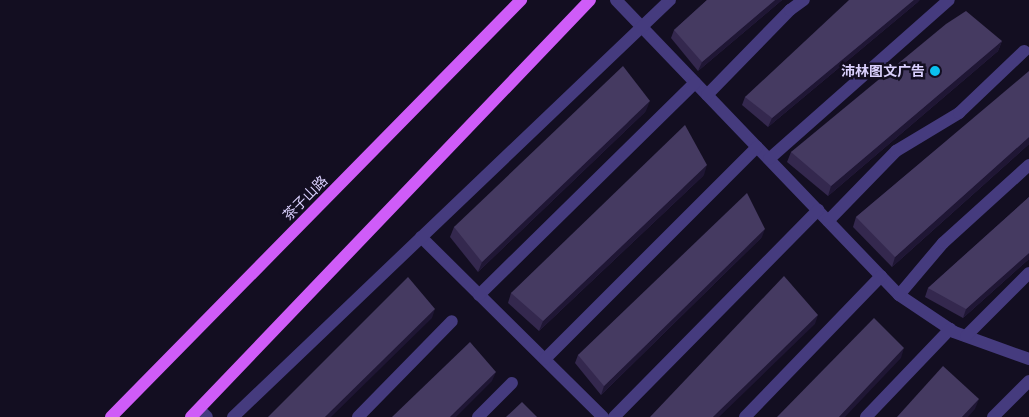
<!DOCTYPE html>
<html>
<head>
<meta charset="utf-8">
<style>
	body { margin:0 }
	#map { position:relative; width:1029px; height:417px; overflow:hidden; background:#130e21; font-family:Quicksand,"Noto Sans SC",sans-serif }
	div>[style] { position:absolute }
	.minor>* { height:12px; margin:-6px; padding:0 6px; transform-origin:6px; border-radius:6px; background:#453b7e }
	.major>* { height:12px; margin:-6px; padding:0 6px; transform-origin:6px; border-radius:6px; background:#cf5cf8 }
	.wall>* { inset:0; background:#34284e }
	.shaded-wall>* { inset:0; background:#1f1634 }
	.building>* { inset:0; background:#453a61 }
	.dots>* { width:14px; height:14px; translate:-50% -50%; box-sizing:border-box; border:2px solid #130e21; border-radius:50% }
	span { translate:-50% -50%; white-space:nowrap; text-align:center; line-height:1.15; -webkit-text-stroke:5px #130e21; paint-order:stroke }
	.poi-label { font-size:14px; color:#dad0fd; font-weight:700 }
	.right { translate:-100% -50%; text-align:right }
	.street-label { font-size:14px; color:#dad0fd }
</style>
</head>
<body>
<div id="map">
	<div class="minor">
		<i style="left:616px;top:0;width:409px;rotate:46.2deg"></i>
		<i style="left:899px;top:295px;width:66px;rotate:33.9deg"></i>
		<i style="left:954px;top:332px;width:80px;rotate:19.8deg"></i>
		<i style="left:707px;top:95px;width:119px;rotate:-45.7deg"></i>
		<i style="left:790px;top:10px;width:17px;rotate:-36deg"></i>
		<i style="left:769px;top:159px;width:240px;rotate:-41.5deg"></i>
		<i style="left:828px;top:221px;width:98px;rotate:-45.8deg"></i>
		<i style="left:896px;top:151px;width:74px;rotate:-31.1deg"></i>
		<i style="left:959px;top:113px;width:90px;rotate:-43.6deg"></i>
		<i style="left:421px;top:237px;width:256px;rotate:44.7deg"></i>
		<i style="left:479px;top:295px;width:303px;rotate:-44.5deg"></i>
		<i style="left:899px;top:295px;width:68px;rotate:-49.8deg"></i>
		<i style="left:943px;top:243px;width:116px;rotate:-42.2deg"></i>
		<i style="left:966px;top:336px;width:89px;rotate:-45deg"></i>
		<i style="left:545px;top:359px;width:300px;rotate:-45deg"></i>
		<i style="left:199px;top:409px;width:11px;rotate:45deg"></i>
		<i style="left:233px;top:417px;width:604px;rotate:-43.66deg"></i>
		<i style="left:358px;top:417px;width:134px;rotate:-45.6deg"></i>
		<i style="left:478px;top:417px;width:48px;rotate:-45deg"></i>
		<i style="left:614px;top:417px;width:291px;rotate:-45.4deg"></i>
		<i style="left:745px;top:417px;width:196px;rotate:-46deg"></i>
		<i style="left:866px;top:417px;width:122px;rotate:-46.3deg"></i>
		<i style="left:993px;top:417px;width:51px;rotate:-45deg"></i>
	</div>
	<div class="major">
		<i style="left:111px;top:417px;width:585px;rotate:-45.48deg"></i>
		<i style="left:191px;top:417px;width:577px;rotate:-46.26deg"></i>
	</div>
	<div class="wall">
		<i style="clip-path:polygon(707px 0,782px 0,698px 71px,671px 38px,674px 30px)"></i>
		<i style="clip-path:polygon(919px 1px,768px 127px,742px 105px,745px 97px)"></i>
		<i style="clip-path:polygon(1002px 41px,998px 51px,828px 196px,787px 162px,791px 152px)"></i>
		<i style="clip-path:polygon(1029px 72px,1029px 144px,892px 267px,853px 227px,856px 217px)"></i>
		<i style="clip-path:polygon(646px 111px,478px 272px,450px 237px,454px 227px)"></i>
		<i style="clip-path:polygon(704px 175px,539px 331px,508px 303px,511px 293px)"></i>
		<i style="clip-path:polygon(1029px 197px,1029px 259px,963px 318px,925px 297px,928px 288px)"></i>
		<i style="clip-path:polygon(762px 237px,601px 395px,575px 363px,578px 355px)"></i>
	</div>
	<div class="shaded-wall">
		<i style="clip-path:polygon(775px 0,782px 0,698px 71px,702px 62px)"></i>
		<i style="clip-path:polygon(914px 0,920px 0,919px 1px,768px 127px,772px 118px)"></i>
		<i style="clip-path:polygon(1002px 41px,998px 51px,828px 196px,831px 186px)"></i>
		<i style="clip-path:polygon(650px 101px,646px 111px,478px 272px,482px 262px)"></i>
		<i style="clip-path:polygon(1029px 137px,1029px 144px,892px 267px,895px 257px)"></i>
		<i style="clip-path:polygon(707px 165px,704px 175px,539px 331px,543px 321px)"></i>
		<i style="clip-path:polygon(765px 229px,762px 237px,601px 395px,604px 386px)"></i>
		<i style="clip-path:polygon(1029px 253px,1029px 259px,963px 318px,966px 309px)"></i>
		<i style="clip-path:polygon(435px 309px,432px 318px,331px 417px,325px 417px)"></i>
		<i style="clip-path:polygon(818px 315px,815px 324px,719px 417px,713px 417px)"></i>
		<i style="clip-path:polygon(904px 348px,901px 358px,845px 417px,839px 417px)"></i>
		<i style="clip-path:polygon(496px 372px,492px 381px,456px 417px,450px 417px)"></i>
		<i style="clip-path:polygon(979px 399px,975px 409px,968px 417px,962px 417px)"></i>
	</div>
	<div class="building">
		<i style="clip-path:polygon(707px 0,775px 0,702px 62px,674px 30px)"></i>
		<i style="clip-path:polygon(849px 0,914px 0,772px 118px,745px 97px)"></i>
		<i style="clip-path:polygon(966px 11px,1002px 41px,831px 186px,791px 152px,946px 24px)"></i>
		<i style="clip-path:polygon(623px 66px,650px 101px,482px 262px,454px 227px)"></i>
		<i style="clip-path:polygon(1029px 71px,1029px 137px,895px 257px,856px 217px)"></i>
		<i style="clip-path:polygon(685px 125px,707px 165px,543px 321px,511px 293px)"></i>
		<i style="clip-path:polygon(747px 193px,765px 229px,604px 386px,578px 355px)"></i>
		<i style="clip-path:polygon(1029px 197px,1029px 253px,966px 309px,928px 288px)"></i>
		<i style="clip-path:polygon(784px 276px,818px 315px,713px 417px,650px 417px)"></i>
		<i style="clip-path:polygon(408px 277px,435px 309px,325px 417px,268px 417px)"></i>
		<i style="clip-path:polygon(874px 318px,904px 348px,839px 417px,777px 417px)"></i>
		<i style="clip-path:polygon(470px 342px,496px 372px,450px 417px,392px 417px)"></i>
		<i style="clip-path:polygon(943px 366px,979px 399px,962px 417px,897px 417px)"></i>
		<i style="clip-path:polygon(522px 402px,537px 417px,506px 417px)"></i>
	</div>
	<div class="dots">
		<i style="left:935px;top:71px;background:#0ac0ef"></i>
	</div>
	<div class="poi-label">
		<span class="right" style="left:925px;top:71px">沛林图文广告</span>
	</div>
	<div class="street-label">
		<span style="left:305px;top:198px;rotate:-45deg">茶子山路</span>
	</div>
</div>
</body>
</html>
